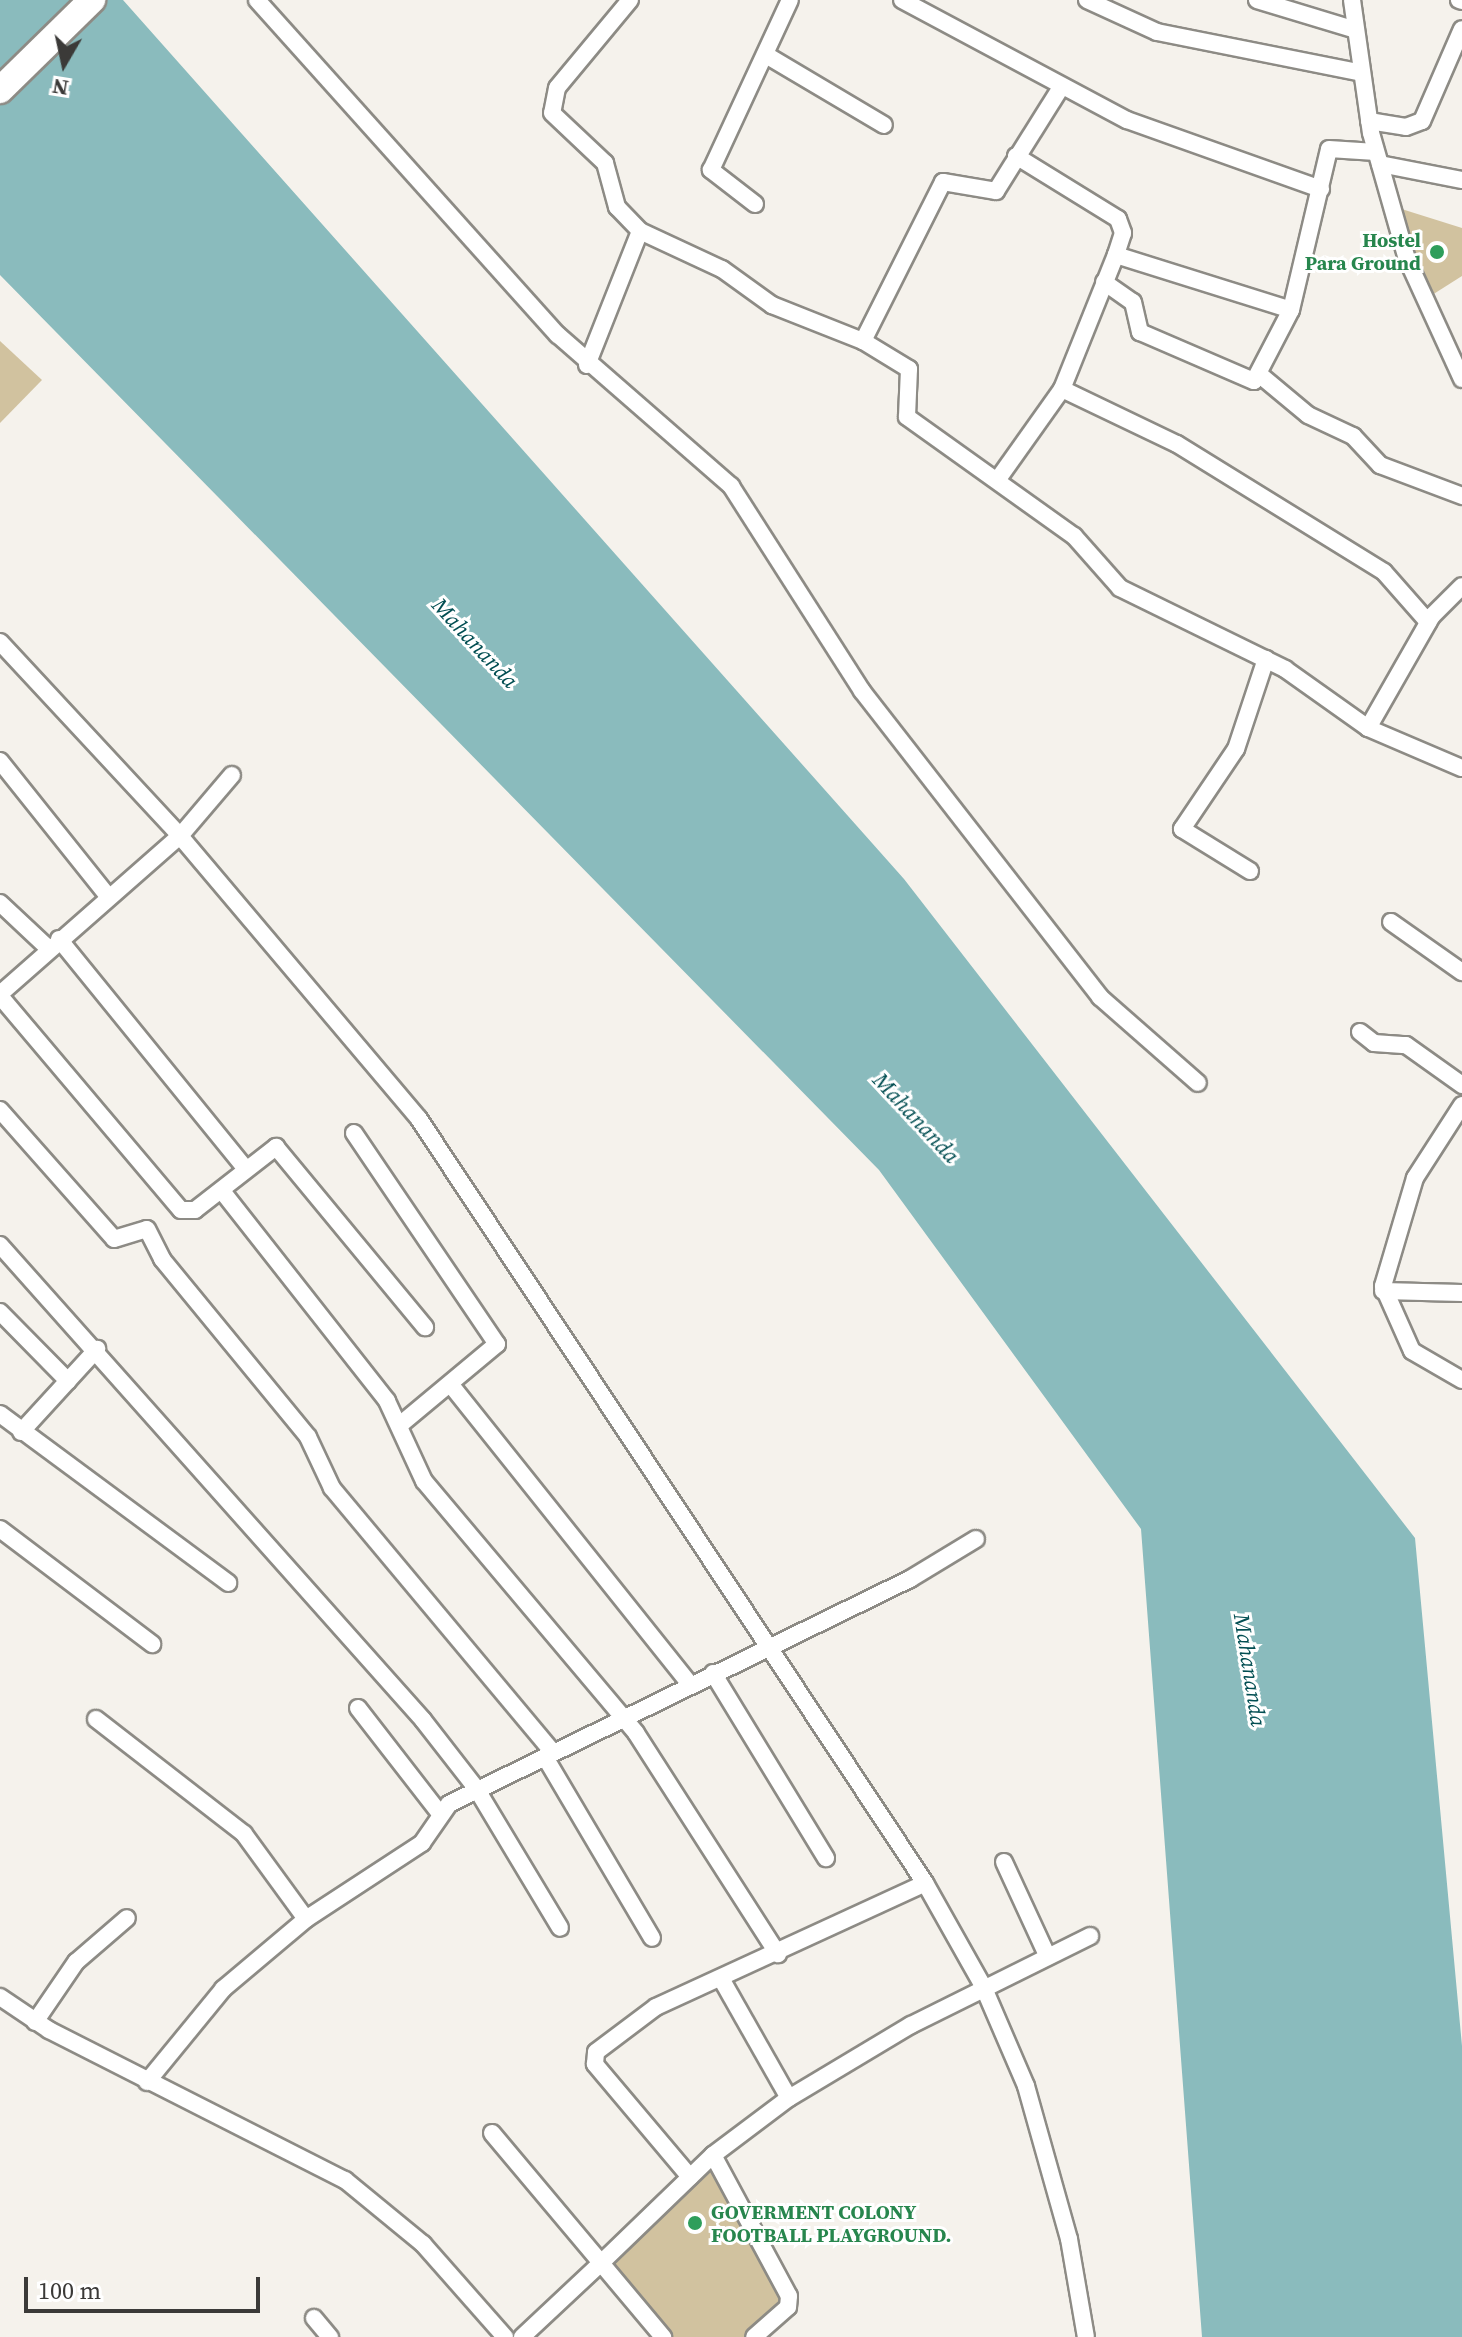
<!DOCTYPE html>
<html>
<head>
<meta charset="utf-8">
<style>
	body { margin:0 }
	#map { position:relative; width:1462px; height:2337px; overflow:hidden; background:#f5f2ec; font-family:"Source Serif 4",serif }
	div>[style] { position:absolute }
	.green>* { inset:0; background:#d1c29f }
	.water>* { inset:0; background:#8abbbd }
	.roads { filter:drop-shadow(2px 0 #8d8b85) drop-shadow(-2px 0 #8d8b85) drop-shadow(0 2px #8d8b85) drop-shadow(0 -2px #8d8b85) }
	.minor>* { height:16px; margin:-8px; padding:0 8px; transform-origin:8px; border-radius:8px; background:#fff }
	.primary>* { height:26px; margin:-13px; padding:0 13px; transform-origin:13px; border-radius:13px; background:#fff }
	.dots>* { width:22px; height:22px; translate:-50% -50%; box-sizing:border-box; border:4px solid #fff; border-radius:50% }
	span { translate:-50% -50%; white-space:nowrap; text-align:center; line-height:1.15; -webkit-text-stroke:6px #fff; paint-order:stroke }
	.leisure-label { font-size:20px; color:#27864d; font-weight:700 }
	.right { translate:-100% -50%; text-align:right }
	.left { translate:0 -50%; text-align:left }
	.water-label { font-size:22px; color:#024e52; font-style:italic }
	.north { position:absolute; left:24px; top:24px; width:80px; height:80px; -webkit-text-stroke:6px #fff; paint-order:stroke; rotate:189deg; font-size:22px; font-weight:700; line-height:32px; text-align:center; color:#3b3a38 }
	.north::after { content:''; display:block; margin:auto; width:28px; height:36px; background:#3b3a38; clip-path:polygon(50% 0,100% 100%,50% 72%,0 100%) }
	.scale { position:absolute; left:24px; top:2277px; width:236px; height:36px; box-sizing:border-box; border:4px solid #3b3a38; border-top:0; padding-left:10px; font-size:24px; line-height:28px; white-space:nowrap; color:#3b3a38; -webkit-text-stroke:6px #fff; paint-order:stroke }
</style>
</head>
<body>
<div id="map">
	<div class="green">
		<i style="clip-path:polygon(1392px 206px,1462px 228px,1462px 276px,1432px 295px)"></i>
		<i style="clip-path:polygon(0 341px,42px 380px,0 423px)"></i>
		<i style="clip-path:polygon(712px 2159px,784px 2304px,750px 2337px,668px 2337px,607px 2261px)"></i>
	</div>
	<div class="water">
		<i style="clip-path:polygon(0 0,123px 0,904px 879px,1415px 1538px,1462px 2046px,1462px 2337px,1202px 2337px,1141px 1529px,879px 1170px,0 275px)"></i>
	</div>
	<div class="roads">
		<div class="minor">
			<i style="left:257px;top:0;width:450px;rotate:48.1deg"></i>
			<i style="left:558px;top:335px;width:230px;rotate:41.1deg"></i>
			<i style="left:731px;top:486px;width:243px;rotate:57.4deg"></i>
			<i style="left:862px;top:691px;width:388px;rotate:52.1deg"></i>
			<i style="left:1100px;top:997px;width:130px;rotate:41.3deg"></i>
			<i style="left:630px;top:0;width:114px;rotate:129.7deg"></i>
			<i style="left:557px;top:88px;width:25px;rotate:101deg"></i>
			<i style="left:552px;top:113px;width:73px;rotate:43.3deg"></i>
			<i style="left:605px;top:163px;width:46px;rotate:74.7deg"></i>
			<i style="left:617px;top:207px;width:33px;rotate:46deg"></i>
			<i style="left:640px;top:231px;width:90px;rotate:24.9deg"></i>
			<i style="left:722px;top:269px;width:62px;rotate:35.8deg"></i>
			<i style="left:772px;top:305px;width:98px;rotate:21.6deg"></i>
			<i style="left:863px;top:341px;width:54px;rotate:31.3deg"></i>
			<i style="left:909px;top:369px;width:48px;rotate:92.4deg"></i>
			<i style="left:907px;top:417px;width:205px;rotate:35.5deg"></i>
			<i style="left:1074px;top:536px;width:69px;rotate:48.5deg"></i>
			<i style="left:1120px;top:588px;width:184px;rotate:26.1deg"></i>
			<i style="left:1285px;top:669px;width:102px;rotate:35.4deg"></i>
			<i style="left:1368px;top:728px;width:102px;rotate:23.1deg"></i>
			<i style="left:902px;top:0;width:255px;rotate:28.1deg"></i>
			<i style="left:1127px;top:120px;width:206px;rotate:19.6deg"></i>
			<i style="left:1087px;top:0;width:77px;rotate:24.6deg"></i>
			<i style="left:1157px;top:32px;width:209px;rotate:11.3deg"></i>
			<i style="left:1257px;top:0;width:103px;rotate:16.9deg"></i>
			<i style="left:1352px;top:0;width:134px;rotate:81.9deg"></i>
			<i style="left:1371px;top:133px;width:131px;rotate:74.1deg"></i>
			<i style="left:1407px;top:259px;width:132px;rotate:65.4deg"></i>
			<i style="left:1459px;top:0;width:3px;rotate:18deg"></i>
			<i style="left:766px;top:55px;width:137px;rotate:30.7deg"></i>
			<i style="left:1369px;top:121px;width:37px;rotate:9deg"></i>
			<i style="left:1406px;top:127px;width:17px;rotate:-21deg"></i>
			<i style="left:1422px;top:121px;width:100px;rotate:-66.5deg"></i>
			<i style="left:1016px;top:156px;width:120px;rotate:31.7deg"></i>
			<i style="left:1118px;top:219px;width:15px;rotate:70deg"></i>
			<i style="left:1123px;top:233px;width:23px;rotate:108deg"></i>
			<i style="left:1380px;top:164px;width:84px;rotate:11deg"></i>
			<i style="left:755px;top:204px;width:56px;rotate:-142.3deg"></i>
			<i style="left:711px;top:170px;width:187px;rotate:-65.1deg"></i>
			<i style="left:1104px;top:282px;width:35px;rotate:35deg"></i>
			<i style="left:1133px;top:302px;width:31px;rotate:77deg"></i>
			<i style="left:1140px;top:332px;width:124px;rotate:23.3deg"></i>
			<i style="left:1254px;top:381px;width:80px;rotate:-62.5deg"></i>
			<i style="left:1291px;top:310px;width:165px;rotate:-76.7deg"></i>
			<i style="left:1329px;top:149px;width:47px;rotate:3.7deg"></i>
			<i style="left:863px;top:341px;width:178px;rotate:-63.3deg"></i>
			<i style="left:943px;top:182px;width:54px;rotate:9.6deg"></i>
			<i style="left:996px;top:191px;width:120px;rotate:-57.9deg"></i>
			<i style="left:587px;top:365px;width:144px;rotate:-68.4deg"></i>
			<i style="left:1260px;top:375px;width:62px;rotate:39.8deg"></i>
			<i style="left:1308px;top:415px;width:50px;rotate:25deg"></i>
			<i style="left:1353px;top:436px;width:40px;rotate:47deg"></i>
			<i style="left:1380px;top:465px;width:88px;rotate:20.7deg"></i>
			<i style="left:1062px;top:389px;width:127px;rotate:25.6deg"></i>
			<i style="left:1177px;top:444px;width:243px;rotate:31.7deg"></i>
			<i style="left:1384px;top:572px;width:67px;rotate:48.7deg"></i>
			<i style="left:998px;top:479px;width:110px;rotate:-54.6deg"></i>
			<i style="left:1062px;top:389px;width:144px;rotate:-68.1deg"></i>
			<i style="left:1116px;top:255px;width:183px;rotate:17.4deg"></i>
			<i style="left:0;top:642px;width:265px;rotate:47.1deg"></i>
			<i style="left:180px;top:836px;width:370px;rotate:49.8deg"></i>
			<i style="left:419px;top:1119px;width:916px;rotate:56.48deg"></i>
			<i style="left:925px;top:1883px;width:118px;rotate:60.6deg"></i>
			<i style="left:983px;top:1986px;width:109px;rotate:66.7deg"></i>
			<i style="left:1026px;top:2086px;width:159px;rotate:74.3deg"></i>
			<i style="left:1069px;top:2239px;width:99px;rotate:80.2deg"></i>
			<i style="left:1368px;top:728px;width:129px;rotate:-60.3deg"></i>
			<i style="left:1432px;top:616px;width:42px;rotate:-45deg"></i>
			<i style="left:0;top:761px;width:170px;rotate:51.4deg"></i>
			<i style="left:1250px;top:871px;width:80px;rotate:-148.3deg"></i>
			<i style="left:1182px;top:829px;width:97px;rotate:-56deg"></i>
			<i style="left:1236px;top:749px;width:95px;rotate:-71.6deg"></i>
			<i style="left:0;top:903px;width:66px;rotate:43.2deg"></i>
			<i style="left:1391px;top:922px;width:87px;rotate:35.2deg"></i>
			<i style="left:59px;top:939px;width:295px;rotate:50.9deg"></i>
			<i style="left:0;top:994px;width:240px;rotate:-41.3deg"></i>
			<i style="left:180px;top:836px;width:80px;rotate:-49.6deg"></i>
			<i style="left:0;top:996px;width:280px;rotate:49.8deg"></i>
			<i style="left:181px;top:1210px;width:14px"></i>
			<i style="left:195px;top:1210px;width:103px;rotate:-37.9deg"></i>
			<i style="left:276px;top:1147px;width:234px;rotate:50.4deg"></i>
			<i style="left:1360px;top:1032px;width:18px;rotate:38deg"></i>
			<i style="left:1374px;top:1043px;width:32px;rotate:4deg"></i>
			<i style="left:1406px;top:1045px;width:69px;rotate:35.5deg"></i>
			<i style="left:1462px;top:1105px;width:87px;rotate:122.8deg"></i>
			<i style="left:1415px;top:1178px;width:113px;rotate:106.5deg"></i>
			<i style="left:1383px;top:1286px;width:71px;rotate:66deg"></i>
			<i style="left:1412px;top:1351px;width:58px;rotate:30.1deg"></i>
			<i style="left:0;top:1110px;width:172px;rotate:48.5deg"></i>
			<i style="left:114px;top:1239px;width:34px;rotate:-17deg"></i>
			<i style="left:147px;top:1229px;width:34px;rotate:63deg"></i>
			<i style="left:162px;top:1259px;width:230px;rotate:50.6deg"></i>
			<i style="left:308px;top:1437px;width:56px;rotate:64.8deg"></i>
			<i style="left:332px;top:1488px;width:344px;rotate:50.1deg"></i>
			<i style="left:354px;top:1133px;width:255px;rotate:55.9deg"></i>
			<i style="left:497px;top:1344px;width:125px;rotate:140.2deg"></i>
			<i style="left:222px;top:1191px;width:267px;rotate:51.8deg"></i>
			<i style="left:387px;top:1401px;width:88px;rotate:65.2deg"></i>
			<i style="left:424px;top:1481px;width:329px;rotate:49.9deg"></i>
			<i style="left:636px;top:1733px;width:263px;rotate:57.3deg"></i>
			<i style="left:0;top:1245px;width:636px;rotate:48.31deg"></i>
			<i style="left:423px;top:1720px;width:86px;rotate:52.1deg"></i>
			<i style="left:476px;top:1788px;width:163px;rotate:59deg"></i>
			<i style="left:1383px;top:1291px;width:79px;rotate:1.5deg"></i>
			<i style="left:0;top:1312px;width:97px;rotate:45.4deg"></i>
			<i style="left:451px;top:1385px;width:383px;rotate:51.4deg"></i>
			<i style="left:0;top:1414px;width:284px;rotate:36.5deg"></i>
			<i style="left:21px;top:1432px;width:113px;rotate:-47.5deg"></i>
			<i style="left:0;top:1529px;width:191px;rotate:37.1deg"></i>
			<i style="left:713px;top:1673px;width:217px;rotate:58.6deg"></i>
			<i style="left:358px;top:1708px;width:135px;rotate:52.2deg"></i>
			<i style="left:96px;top:1719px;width:187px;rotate:37.8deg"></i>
			<i style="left:244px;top:1834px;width:105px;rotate:53.9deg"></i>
			<i style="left:545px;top:1757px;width:210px;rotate:59.4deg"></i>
			<i style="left:1004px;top:1862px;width:102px;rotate:65.2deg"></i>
			<i style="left:723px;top:1982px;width:133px;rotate:60.4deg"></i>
			<i style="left:0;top:1997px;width:59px;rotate:34deg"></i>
			<i style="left:49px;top:2030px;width:332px;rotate:26.9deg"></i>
			<i style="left:345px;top:2180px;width:101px;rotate:39.4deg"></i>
			<i style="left:423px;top:2244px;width:124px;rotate:48.6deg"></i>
			<i style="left:35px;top:2022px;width:73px;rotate:-55.7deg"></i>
			<i style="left:76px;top:1962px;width:67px;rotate:-40.8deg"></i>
			<i style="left:147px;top:2082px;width:120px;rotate:-50.7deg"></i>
			<i style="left:223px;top:1989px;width:109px;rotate:-40.1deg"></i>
			<i style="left:306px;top:1919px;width:139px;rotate:-33.2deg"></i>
			<i style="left:422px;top:1843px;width:47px;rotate:-55.3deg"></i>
			<i style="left:449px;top:1804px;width:513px;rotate:-26.02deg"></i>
			<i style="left:910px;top:1579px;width:77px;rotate:-31.2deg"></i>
			<i style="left:492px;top:2133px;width:170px;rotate:50deg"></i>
			<i style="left:601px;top:2263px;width:156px;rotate:-44deg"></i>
			<i style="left:713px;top:2155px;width:160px;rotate:61.7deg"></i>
			<i style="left:789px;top:2296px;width:11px;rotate:95deg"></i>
			<i style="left:788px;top:2307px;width:45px;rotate:138.6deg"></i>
			<i style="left:713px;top:2155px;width:95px;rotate:-36.9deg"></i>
			<i style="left:789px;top:2098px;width:142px;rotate:-30.9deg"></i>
			<i style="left:911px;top:2025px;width:200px;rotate:-26.4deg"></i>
			<i style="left:690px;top:2177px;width:148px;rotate:-130.1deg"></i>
			<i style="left:595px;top:2064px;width:12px;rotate:-85deg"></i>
			<i style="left:596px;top:2052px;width:75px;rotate:-36.9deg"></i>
			<i style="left:656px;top:2007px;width:296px;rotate:-24.7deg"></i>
			<i style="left:314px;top:2318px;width:25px;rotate:50deg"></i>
			<i style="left:522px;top:2337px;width:108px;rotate:-43.1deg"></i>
			<i style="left:601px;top:2263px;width:97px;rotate:50deg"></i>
		</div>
		<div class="primary">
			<i style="left:0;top:90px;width:129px;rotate:-44.4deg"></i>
		</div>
	</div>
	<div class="dots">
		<i style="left:1437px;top:252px;background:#2e9e5b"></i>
		<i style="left:695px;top:2223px;background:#2e9e5b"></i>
	</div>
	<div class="leisure-label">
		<span class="right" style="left:1421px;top:252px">Hostel<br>Para Ground</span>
		<span class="left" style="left:711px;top:2224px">GOVERMENT COLONY<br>FOOTBALL PLAYGROUND.</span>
	</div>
	<div class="water-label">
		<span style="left:475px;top:643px;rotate:47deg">Mahananda</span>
		<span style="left:916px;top:1118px;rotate:47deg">Mahananda</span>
		<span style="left:1250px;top:1670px;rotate:81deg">Mahananda</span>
	</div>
	<div class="north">N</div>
	<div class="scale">100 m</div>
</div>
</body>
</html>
